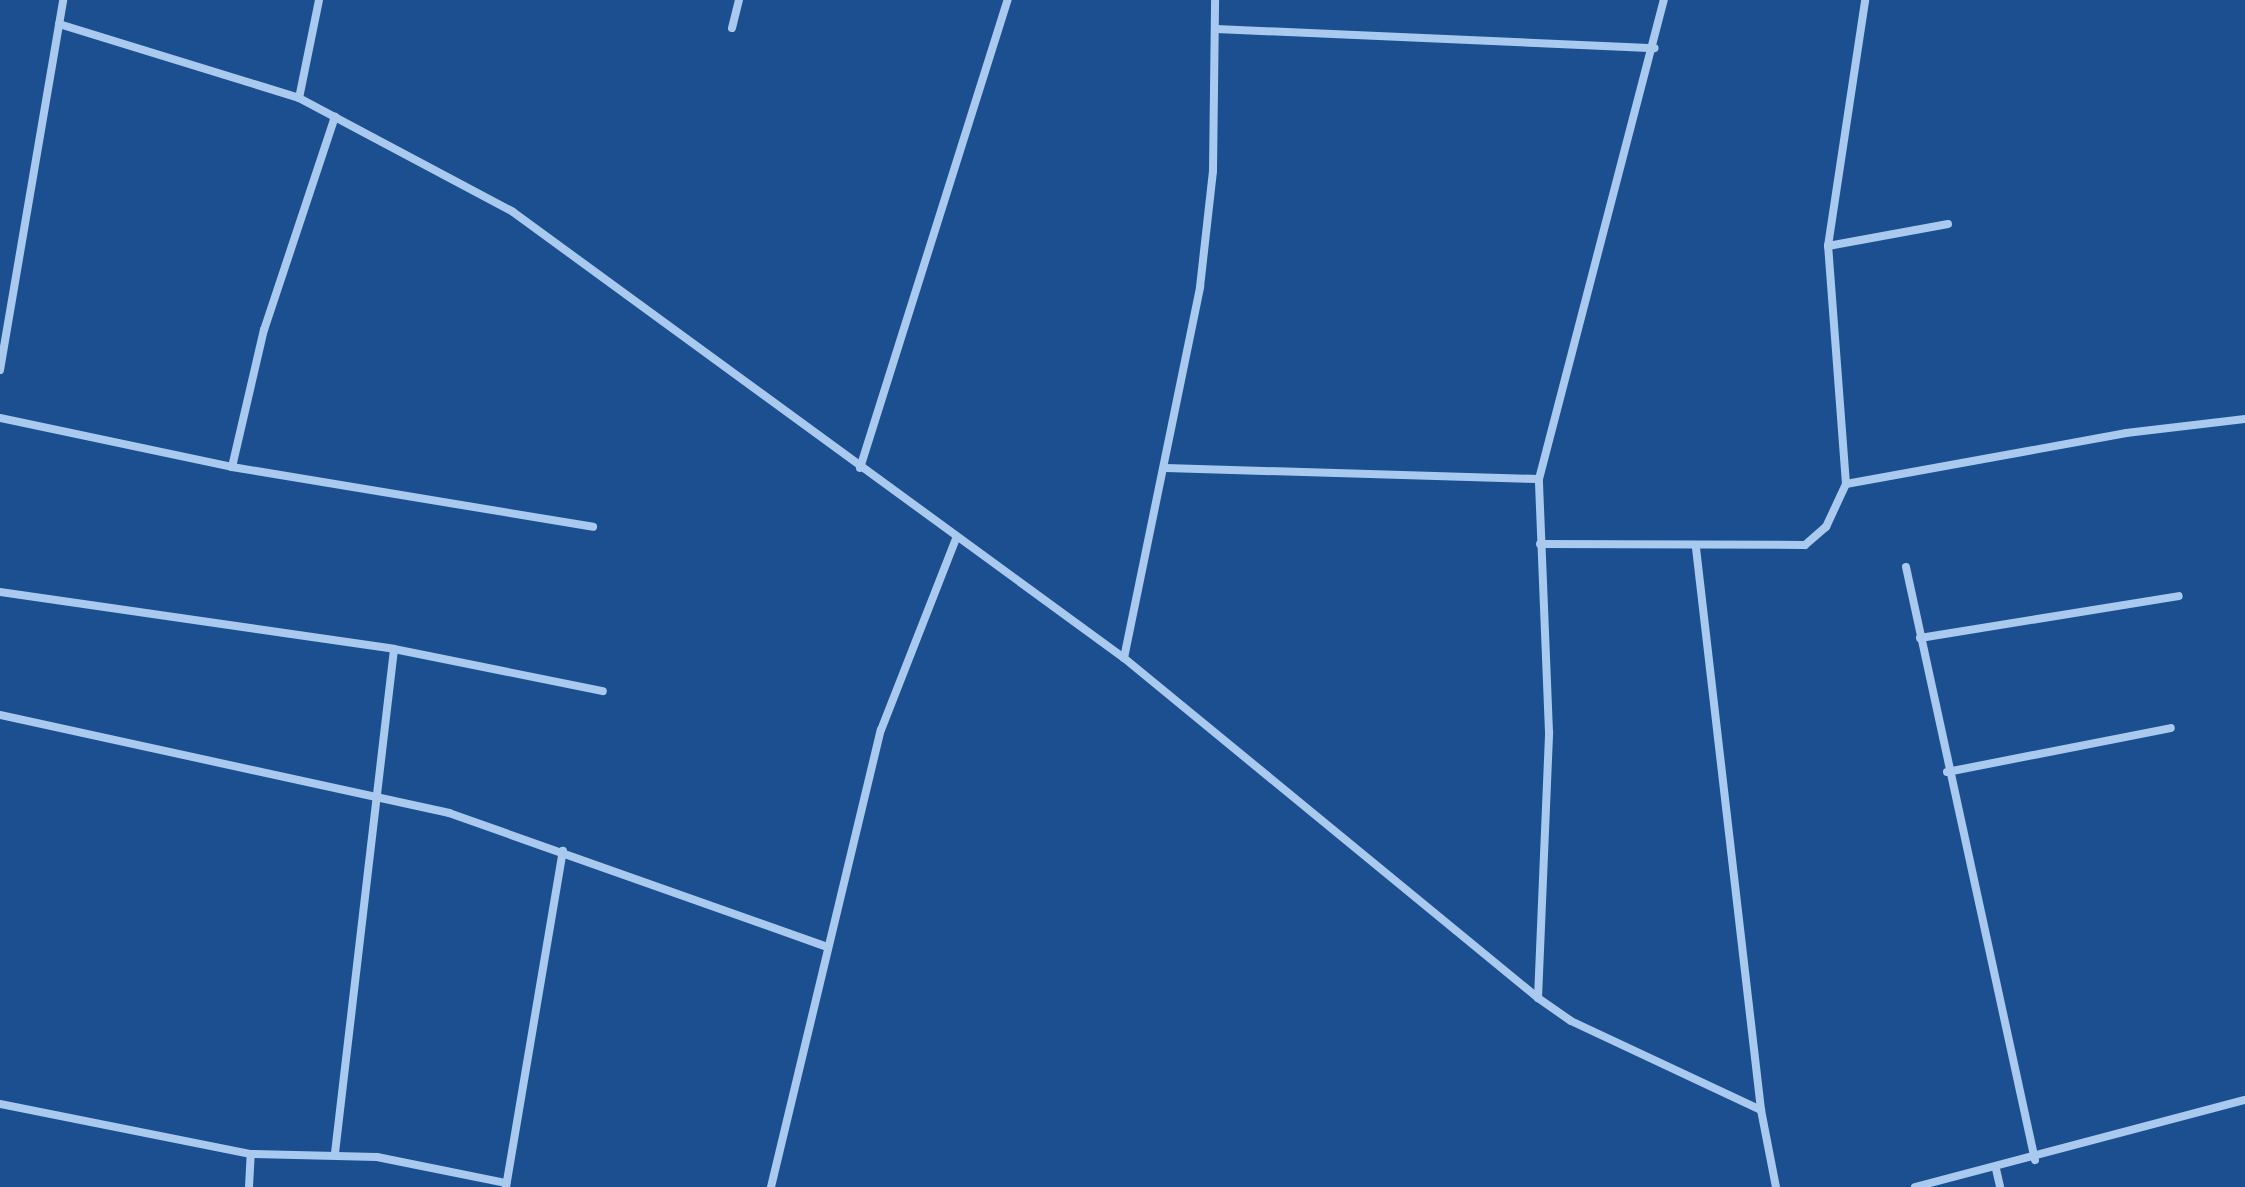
<!DOCTYPE html>
<html>
<head>
<meta charset="utf-8">
<style>
	body { margin:0 }
	#map { position:relative; width:2245px; height:1187px; overflow:hidden; background:#1b4f8f; font-family:"DejaVu Sans",sans-serif }
	div>[style] { position:absolute }
	.minor>* { height:8px; margin:-4px; padding:0 4px; transform-origin:4px; border-radius:4px; background:#a9c9ee }
	span { translate:-50% -50%; white-space:nowrap; text-align:center; line-height:1.15; -webkit-text-stroke:7px #1b4f8f; paint-order:stroke }
</style>
</head>
<body>
<div id="map">
	<div class="minor">
		<i style="left:319px;top:0;width:100px;rotate:101.5deg"></i>
		<i style="left:299px;top:98px;width:242px;rotate:28deg"></i>
		<i style="left:513px;top:212px;width:756px;rotate:36.13deg"></i>
		<i style="left:1124px;top:658px;width:536px;rotate:39.39deg"></i>
		<i style="left:1538px;top:998px;width:40px;rotate:34.9deg"></i>
		<i style="left:1571px;top:1021px;width:210px;rotate:25.1deg"></i>
		<i style="left:1761px;top:1110px;width:78px;rotate:79deg"></i>
		<i style="left:59px;top:24px;width:251px;rotate:17.1deg"></i>
		<i style="left:732px;top:28px;width:29px;rotate:-76deg"></i>
		<i style="left:1216px;top:29px;width:439px;rotate:2.5deg"></i>
		<i style="left:1828px;top:246px;width:122px;rotate:-10.4deg"></i>
		<i style="left:0;top:370px;width:375px;rotate:-80.3deg"></i>
		<i style="left:0;top:418px;width:237px;rotate:11.9deg"></i>
		<i style="left:232px;top:467px;width:366px;rotate:9.4deg"></i>
		<i style="left:232px;top:467px;width:141px;rotate:-76.9deg"></i>
		<i style="left:264px;top:330px;width:225px;rotate:-71.6deg"></i>
		<i style="left:860px;top:468px;width:491px;rotate:-72.5deg"></i>
		<i style="left:1166px;top:468px;width:373px;rotate:1.7deg"></i>
		<i style="left:1846px;top:484px;width:285px;rotate:-10.3deg"></i>
		<i style="left:2126px;top:433px;width:120px;rotate:-6.7deg"></i>
		<i style="left:1540px;top:544px;width:265px;rotate:0.2deg"></i>
		<i style="left:1805px;top:545px;width:28px;rotate:-41deg"></i>
		<i style="left:1826px;top:527px;width:47px;rotate:-65.1deg"></i>
		<i style="left:1846px;top:484px;width:239px;rotate:-94.3deg"></i>
		<i style="left:1828px;top:246px;width:249px;rotate:-81.4deg"></i>
		<i style="left:1696px;top:548px;width:566px;rotate:83.4deg"></i>
		<i style="left:1906px;top:567px;width:607px;rotate:77.73deg"></i>
		<i style="left:0;top:592px;width:398px;rotate:8.2deg"></i>
		<i style="left:394px;top:649px;width:213px;rotate:11.4deg"></i>
		<i style="left:1920px;top:638px;width:262px;rotate:-9.2deg"></i>
		<i style="left:1124px;top:658px;width:379px;rotate:-78.4deg"></i>
		<i style="left:1200px;top:287px;width:117px;rotate:-83.6deg"></i>
		<i style="left:1213px;top:171px;width:171px;rotate:-89.3deg"></i>
		<i style="left:0;top:715px;width:460px;rotate:12.3deg"></i>
		<i style="left:449px;top:813px;width:398px;rotate:19.5deg"></i>
		<i style="left:1947px;top:772px;width:228px;rotate:-11.1deg"></i>
		<i style="left:1538px;top:998px;width:266px;rotate:-87.6deg"></i>
		<i style="left:1549px;top:732px;width:253px;rotate:-92.3deg"></i>
		<i style="left:1539px;top:479px;width:495px;rotate:-75.4deg"></i>
		<i style="left:0;top:1104px;width:256px;rotate:11.3deg"></i>
		<i style="left:335px;top:1153px;width:507px;rotate:-83.32deg"></i>
		<i style="left:1996px;top:1169px;width:18px;rotate:77deg"></i>
		<i style="left:249px;top:1187px;width:33px;rotate:-87deg"></i>
		<i style="left:251px;top:1154px;width:126px;rotate:1.4deg"></i>
		<i style="left:377px;top:1157px;width:132px;rotate:11.4deg"></i>
		<i style="left:506px;top:1187px;width:341px;rotate:-80.4deg"></i>
		<i style="left:771px;top:1187px;width:470px;rotate:-76.5deg"></i>
		<i style="left:881px;top:730px;width:205px;rotate:-68.6deg"></i>
		<i style="left:1915px;top:1187px;width:341px;rotate:-14.8deg"></i>
	</div>
</div>
</body>
</html>
